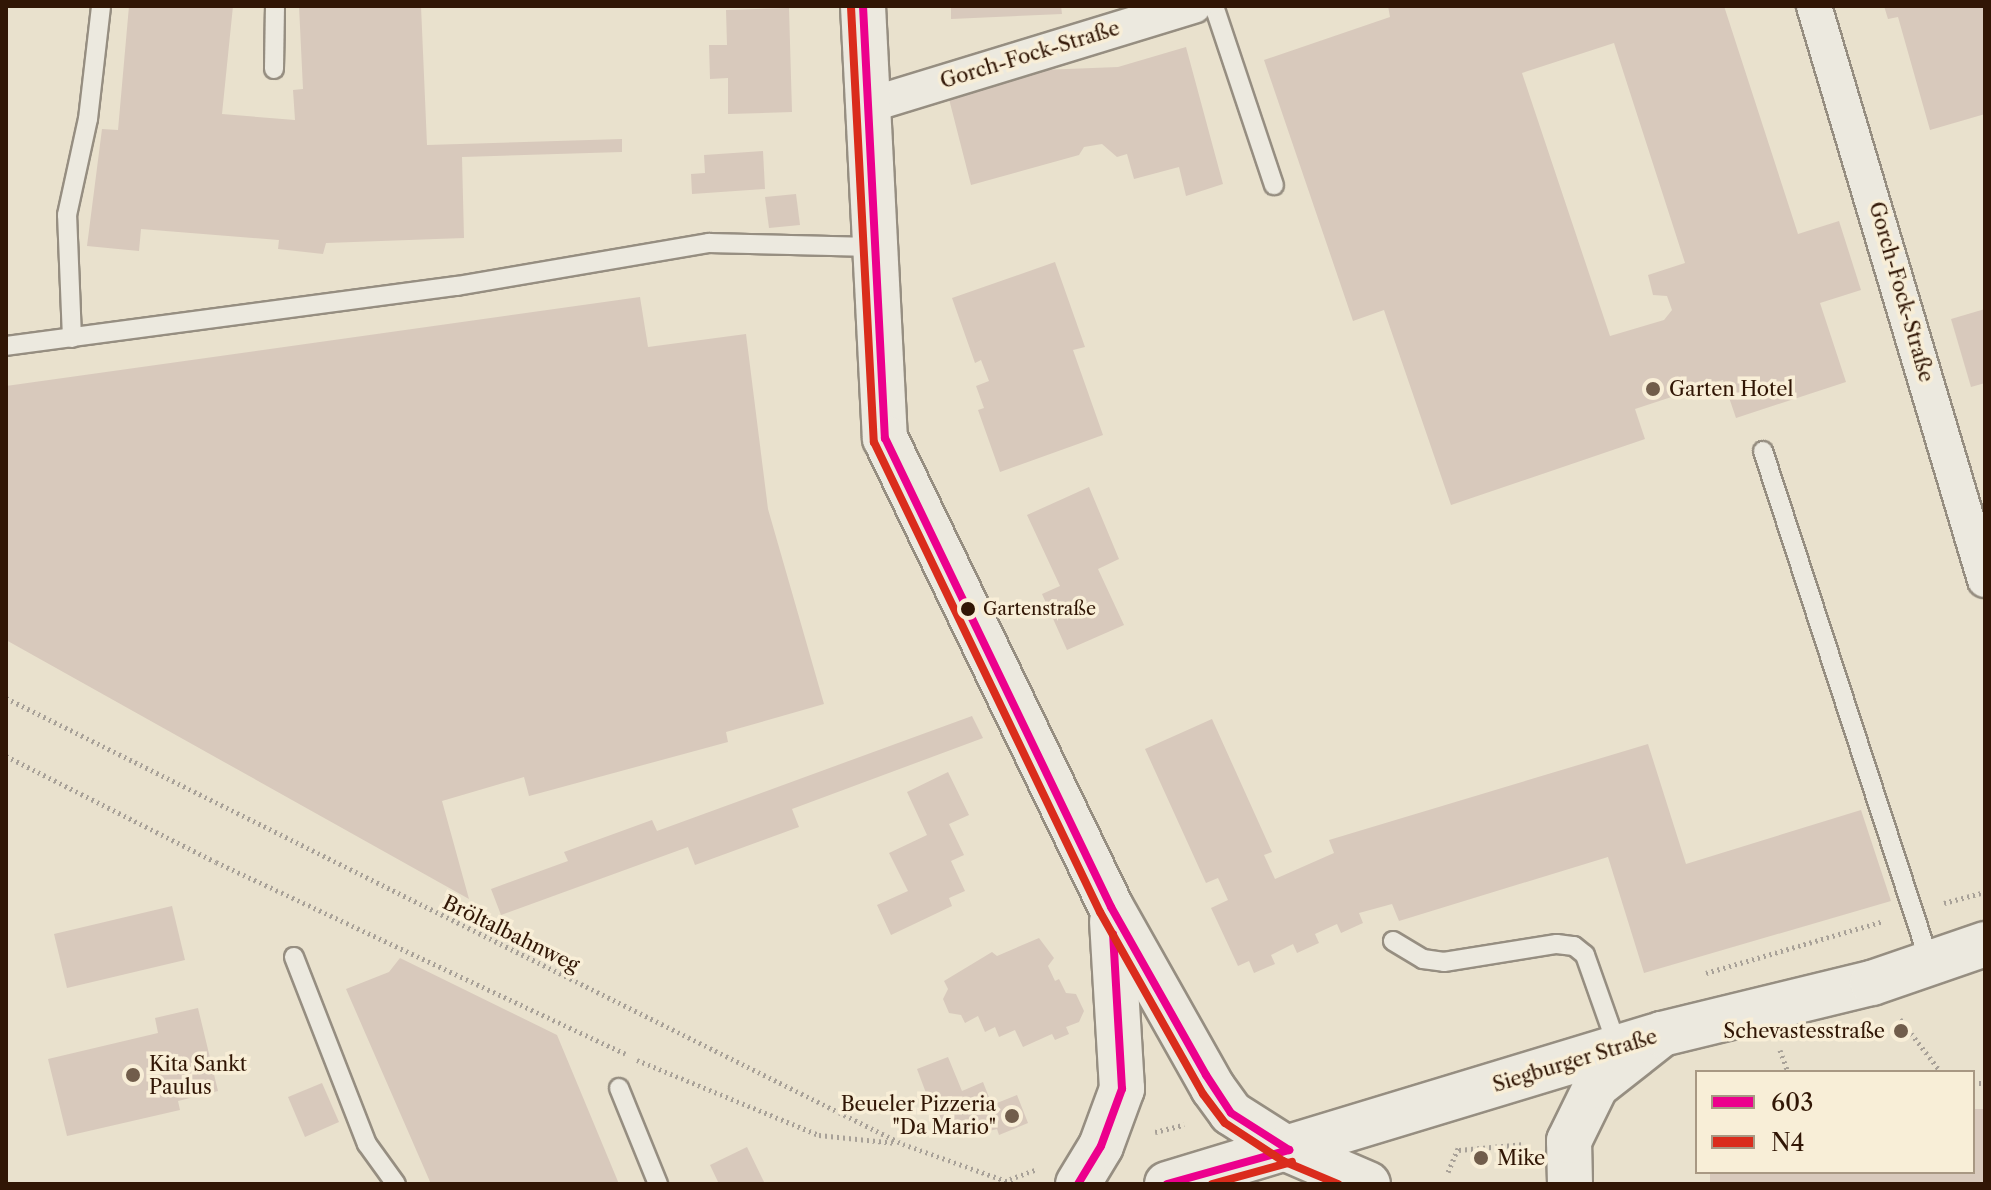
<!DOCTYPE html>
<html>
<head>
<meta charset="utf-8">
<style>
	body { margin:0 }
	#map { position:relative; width:1991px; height:1190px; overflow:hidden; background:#e9e1cd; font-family:"Libre Caslon Text",serif }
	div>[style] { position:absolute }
	.building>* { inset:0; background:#d8c9bc }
	.path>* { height:5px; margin-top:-2.5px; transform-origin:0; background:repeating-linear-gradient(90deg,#a8a198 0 2px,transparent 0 6px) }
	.roads { filter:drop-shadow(2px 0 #968e81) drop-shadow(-2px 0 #968e81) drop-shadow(0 2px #968e81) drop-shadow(0 -2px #968e81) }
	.service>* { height:18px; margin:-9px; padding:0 9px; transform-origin:9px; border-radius:9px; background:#ece9df }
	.minor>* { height:34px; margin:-17px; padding:0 17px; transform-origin:17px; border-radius:17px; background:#ece9df }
	.tertiary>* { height:44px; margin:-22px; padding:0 22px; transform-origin:22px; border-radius:22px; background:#ece9df }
	.secondary>* { height:44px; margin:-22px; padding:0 22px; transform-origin:22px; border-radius:22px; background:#ece9df }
	.bus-1>* { height:8px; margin:-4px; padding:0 4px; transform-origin:4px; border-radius:4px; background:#ec008d }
	.bus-2>* { height:8px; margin:-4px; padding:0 4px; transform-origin:4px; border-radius:4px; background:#da2c1c }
	.dots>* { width:22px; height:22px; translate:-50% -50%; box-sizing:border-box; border:4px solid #f8eed7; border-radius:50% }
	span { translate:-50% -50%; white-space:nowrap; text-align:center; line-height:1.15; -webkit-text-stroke:7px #f8eed7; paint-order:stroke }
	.bus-label { font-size:18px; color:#311605 }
	.left { translate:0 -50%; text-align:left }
	.street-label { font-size:20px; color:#311605 }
	.poi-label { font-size:20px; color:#311605 }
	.right { translate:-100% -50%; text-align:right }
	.frame { position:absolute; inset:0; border:8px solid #311605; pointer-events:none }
	.legend { position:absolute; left:1695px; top:1070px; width:280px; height:104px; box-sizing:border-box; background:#f8eed7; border:2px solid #a89883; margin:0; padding:10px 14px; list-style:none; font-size:24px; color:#311605 }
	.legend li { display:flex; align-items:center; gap:16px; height:40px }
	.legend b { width:40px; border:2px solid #a89883 }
</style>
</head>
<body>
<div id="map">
	<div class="building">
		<i style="clip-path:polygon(129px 6px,233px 6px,222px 114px,295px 120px,293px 90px,303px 89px,299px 6px,421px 6px,427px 145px,622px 139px,622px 152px,462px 157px,464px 238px,326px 243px,323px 254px,278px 249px,279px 240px,141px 229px,139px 251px,87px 246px,102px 129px,118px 130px)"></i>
		<i style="clip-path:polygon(951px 6px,1061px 6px,1062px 14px,951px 19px)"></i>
		<i style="clip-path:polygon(evenodd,1388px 6px,1724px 6px,1798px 234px,1839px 221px,1861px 290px,1820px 303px,1846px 382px,1736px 418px,1723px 380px,1635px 409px,1645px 439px,1451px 505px,1384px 310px,1353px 321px,1264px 60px,1390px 17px,1388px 6px,1614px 43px,1685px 263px,1648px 275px,1653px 295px,1667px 296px,1672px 310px,1664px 320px,1610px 336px,1522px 73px,1614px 43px)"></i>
		<i style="clip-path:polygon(1884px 6px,1985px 6px,1985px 114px,1930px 130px,1898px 17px,1888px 19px)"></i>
		<i style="clip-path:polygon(789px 8px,792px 112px,728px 114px,728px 78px,710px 79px,709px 45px,727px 45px,726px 10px)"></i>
		<i style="clip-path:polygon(1186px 47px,1223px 184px,1186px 196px,1179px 167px,1134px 179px,1127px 154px,1117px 157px,1102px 144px,1084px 147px,1079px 155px,971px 185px,949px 99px,1041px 70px,1118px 67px)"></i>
		<i style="clip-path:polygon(763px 151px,765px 189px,692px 194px,691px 174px,705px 173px,704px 155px)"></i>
		<i style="clip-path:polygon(796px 194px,800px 225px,769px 228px,765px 197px)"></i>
		<i style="clip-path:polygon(1055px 262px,1085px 347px,1073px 350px,1103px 435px,1000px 472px,978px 410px,984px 408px,976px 386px,989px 381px,981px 360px,975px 363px,952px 298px)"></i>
		<i style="clip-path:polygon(640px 297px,648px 347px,746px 334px,768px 509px,824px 704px,726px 732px,728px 742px,529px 796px,524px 777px,442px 801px,469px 899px,6px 640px,6px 386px)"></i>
		<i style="clip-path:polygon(1985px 309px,1985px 383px,1971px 387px,1951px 319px)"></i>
		<i style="clip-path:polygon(1089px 487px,1119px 559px,1098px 569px,1124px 625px,1067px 650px,1042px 594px,1060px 586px,1027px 515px)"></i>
		<i style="clip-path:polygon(972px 716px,983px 738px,792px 809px,799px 827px,695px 865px,688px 847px,501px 915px,491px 889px,568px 861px,564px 852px,652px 820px,657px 831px)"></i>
		<i style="clip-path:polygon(1212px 719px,1272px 852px,1264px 855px,1275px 879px,1334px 853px,1329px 840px,1648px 744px,1686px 864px,1861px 810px,1891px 901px,1644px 973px,1608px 857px,1399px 921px,1392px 904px,1359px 913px,1363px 923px,1341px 933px,1337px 924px,1315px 934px,1319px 943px,1297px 953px,1293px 944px,1271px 955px,1275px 964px,1254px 973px,1249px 961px,1238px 966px,1211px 908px,1228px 900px,1218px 878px,1206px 883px,1145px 749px)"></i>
		<i style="clip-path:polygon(948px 772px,969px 815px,949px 824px,964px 855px,951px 861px,965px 891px,949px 898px,952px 906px,891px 935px,877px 905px,908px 891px,889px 853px,927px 835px,907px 792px)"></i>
		<i style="clip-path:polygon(172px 906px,185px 960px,67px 988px,54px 934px)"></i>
		<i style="clip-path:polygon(1039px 938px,1054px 958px,1048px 966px,1055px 981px,1059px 979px,1066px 993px,1076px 994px,1084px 1011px,1079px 1022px,1066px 1027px,1069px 1034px,1055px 1040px,1052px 1034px,1023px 1047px,1015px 1030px,999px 1037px,995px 1027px,985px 1032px,978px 1016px,965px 1023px,961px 1015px,949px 1013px,943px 999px,948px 989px,944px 981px,992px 952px,997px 956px)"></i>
		<i style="clip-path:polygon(400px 958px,557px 1035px,619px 1184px,431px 1184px,346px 989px,389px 972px)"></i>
		<i style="clip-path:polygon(198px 1008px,218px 1091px,178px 1101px,180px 1110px,67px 1136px,48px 1059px,158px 1033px,155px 1018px)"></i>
		<i style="clip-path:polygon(948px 1057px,962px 1091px,983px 1082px,992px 1105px,1017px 1095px,1028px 1123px,999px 1135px,997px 1129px,973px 1135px,941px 1133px,917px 1069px)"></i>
		<i style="clip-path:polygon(322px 1083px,339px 1122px,305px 1137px,288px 1097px)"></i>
		<i style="clip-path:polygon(1973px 1109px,1985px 1109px,1985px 1184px,1710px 1184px,1710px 1172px,1973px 1172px)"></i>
		<i style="clip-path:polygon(747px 1147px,765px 1184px,719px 1184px,710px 1165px)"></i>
	</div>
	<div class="path">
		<i style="left:6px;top:698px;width:1002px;rotate:26.44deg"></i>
		<i style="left:903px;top:1144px;width:119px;rotate:19.7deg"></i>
		<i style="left:6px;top:756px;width:235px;rotate:26.8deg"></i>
		<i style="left:216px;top:862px;width:452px;rotate:25.1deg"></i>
		<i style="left:1944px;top:903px;width:42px;rotate:-15deg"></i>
		<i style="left:1706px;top:973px;width:185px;rotate:-16.3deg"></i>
		<i style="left:1900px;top:1019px;width:67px;rotate:52.3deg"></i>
		<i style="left:1780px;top:1050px;width:23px;rotate:70deg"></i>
		<i style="left:637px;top:1060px;width:197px;rotate:22.4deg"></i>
		<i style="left:819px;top:1135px;width:77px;rotate:5.9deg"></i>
		<i style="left:1973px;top:1083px;width:12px"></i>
		<i style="left:1155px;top:1132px;width:30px;rotate:-14deg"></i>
		<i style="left:1459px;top:1150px;width:66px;rotate:-5.2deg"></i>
		<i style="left:1448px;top:1172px;width:26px;rotate:-67deg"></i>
		<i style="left:1010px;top:1179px;width:27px;rotate:-20deg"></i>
	</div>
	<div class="roads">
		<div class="service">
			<i style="left:1214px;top:6px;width:189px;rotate:71.5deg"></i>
			<i style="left:274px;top:69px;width:63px;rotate:-89.1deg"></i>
			<i style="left:72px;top:338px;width:123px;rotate:-92.3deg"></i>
			<i style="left:67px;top:215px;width:98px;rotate:-77.7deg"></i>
			<i style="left:88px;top:119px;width:114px;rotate:-83.4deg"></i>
			<i style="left:6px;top:346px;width:455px;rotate:-7.6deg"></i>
			<i style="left:457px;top:286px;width:256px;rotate:-9.7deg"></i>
			<i style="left:709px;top:243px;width:163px;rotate:1.4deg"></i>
			<i style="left:1763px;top:451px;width:539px;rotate:71.94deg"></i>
			<i style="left:1393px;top:941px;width:35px;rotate:31deg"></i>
			<i style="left:1423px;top:959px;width:21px;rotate:8deg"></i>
			<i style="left:1444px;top:962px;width:114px;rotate:-9.1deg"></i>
			<i style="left:1557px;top:944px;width:17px;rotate:7deg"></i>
			<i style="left:1574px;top:946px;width:14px;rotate:39deg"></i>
			<i style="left:1585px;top:955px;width:99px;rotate:70.5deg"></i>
			<i style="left:294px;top:957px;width:201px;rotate:68.7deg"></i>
			<i style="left:367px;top:1144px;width:49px;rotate:54.1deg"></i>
			<i style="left:619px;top:1088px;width:104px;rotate:67.9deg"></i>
		</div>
		<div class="minor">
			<i style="left:1814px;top:6px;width:599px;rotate:73.41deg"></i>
			<i style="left:866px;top:106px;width:343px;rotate:-17deg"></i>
		</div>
		<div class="tertiary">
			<i style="left:863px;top:6px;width:433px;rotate:87.1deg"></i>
			<i style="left:885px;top:438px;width:521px;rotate:64.27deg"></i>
			<i style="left:1111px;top:907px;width:208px;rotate:60.6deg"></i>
			<i style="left:1213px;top:1088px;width:31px;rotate:54deg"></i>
			<i style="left:1231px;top:1113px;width:69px;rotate:32.5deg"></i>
			<i style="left:1289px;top:1150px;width:86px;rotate:23.3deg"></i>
			<i style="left:1078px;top:1184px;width:44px;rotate:-58.8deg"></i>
			<i style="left:1101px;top:1146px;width:61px;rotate:-69.8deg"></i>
			<i style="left:1122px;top:1089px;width:168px;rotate:-93.4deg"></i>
			<i style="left:1570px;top:1184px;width:43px;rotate:-91.3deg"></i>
			<i style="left:1569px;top:1141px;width:61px;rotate:-63.9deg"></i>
			<i style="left:1596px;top:1086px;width:84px;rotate:-38.2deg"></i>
		</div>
		<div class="secondary">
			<i style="left:1167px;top:1184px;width:517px;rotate:-16.86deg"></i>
			<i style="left:1662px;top:1034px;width:216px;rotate:-13.7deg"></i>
			<i style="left:1872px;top:983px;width:120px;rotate:-19deg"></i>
		</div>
	</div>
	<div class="bus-1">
		<i style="left:863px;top:6px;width:433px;rotate:87.1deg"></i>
		<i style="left:885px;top:438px;width:521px;rotate:64.27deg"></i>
		<i style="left:1111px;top:907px;width:193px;rotate:60.5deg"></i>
		<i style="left:1206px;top:1075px;width:45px;rotate:56.7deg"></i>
		<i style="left:1231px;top:1113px;width:69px;rotate:32.5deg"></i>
		<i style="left:1078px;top:1184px;width:44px;rotate:-58.8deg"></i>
		<i style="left:1101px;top:1146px;width:61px;rotate:-69.8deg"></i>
		<i style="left:1122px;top:1089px;width:155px;rotate:-93.3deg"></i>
		<i style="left:1167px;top:1184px;width:127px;rotate:-15.6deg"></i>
	</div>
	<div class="bus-2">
		<i style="left:851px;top:7px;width:436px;rotate:87deg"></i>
		<i style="left:874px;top:442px;width:522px;rotate:64.32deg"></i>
		<i style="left:1100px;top:912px;width:209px;rotate:60.5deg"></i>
		<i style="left:1203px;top:1094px;width:36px;rotate:53deg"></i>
		<i style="left:1225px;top:1123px;width:69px;rotate:33.2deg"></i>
		<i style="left:1283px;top:1161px;width:60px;rotate:22.7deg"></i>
		<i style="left:1212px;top:1184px;width:83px;rotate:-15.4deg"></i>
	</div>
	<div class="dots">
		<i style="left:1653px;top:389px;background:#715d4b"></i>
		<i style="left:968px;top:609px;background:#311605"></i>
		<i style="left:1901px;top:1031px;background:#715d4b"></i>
		<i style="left:133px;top:1075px;background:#715d4b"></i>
		<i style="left:1012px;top:1116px;background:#715d4b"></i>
		<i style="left:1481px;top:1158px;background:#715d4b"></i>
	</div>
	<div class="bus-label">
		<span class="left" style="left:983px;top:609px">Gartenstraße</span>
	</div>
	<div class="street-label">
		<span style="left:1030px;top:55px;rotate:-17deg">Gorch-Fock-Straße</span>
		<span style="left:1901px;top:292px;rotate:74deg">Gorch-Fock-Straße</span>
		<span style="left:511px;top:934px;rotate:26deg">Bröltalbahnweg</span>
		<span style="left:1575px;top:1061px;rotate:-17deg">Siegburger Straße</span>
	</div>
	<div class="poi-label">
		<span class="left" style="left:1669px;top:389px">Garten Hotel</span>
		<span class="right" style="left:1885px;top:1031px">Schevastesstraße</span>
		<span class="left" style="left:149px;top:1076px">Kita Sankt<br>Paulus</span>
		<span class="right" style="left:996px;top:1116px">Beueler Pizzeria<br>"Da Mario"</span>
		<span class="left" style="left:1497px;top:1158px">Mike</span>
	</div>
	<div class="frame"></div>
	<ul class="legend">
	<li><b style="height:10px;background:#ec008d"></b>603</li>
	<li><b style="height:10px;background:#da2c1c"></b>N4</li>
	</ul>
</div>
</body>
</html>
